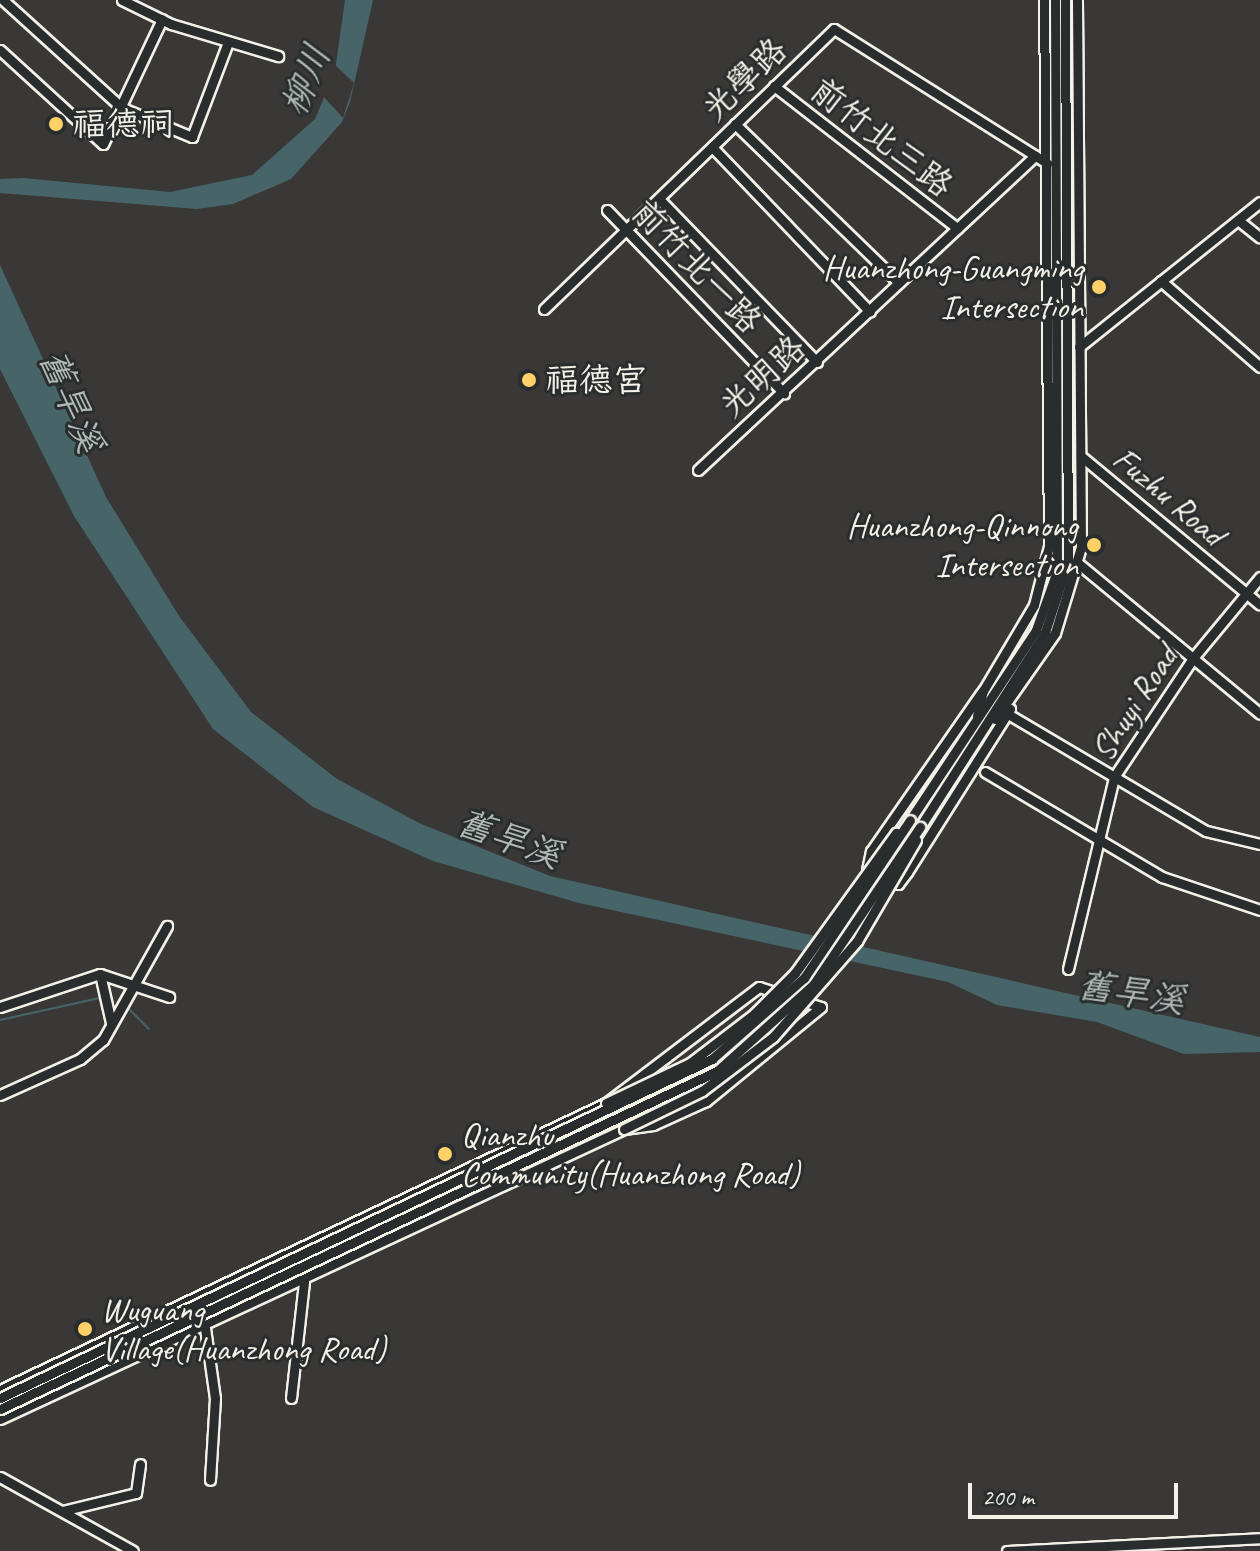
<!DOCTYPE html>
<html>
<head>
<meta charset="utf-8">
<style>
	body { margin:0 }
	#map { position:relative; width:1260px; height:1551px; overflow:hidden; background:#393837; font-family:Caveat,"LXGW WenKai TC",sans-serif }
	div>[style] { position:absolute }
	.water>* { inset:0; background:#476568 }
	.pier>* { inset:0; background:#393837 }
	.stream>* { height:2px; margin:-1px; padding:0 1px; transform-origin:1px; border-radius:1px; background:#476568 }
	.roads { filter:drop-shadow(2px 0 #f4f1e8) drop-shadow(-2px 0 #f4f1e8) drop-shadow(0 2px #f4f1e8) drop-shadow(0 -2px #f4f1e8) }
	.minor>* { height:9px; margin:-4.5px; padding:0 4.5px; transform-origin:4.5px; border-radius:4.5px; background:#2a2d2e }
	.bridges { filter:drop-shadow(2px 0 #f4f1e8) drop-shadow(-2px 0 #f4f1e8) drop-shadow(0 2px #f4f1e8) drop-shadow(0 -2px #f4f1e8) }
	.minor-bridge>* { height:9px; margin:-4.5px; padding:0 4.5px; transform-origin:4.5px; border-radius:4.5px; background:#2a2d2e }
	.dots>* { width:22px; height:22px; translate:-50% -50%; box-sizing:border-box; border:4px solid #2a2d2e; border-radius:50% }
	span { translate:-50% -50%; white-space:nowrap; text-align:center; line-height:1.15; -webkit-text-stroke:6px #2a2d2e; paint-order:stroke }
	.street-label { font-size:34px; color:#f4f1e8 }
	.poi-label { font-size:34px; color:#f4f1e8 }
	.left { translate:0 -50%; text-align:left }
	.right { translate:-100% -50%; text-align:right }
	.water-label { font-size:36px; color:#afb9b5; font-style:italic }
	.scale { position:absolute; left:968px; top:1483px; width:210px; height:36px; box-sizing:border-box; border:4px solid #f4f1e8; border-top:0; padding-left:10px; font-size:24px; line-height:28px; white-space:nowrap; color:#f4f1e8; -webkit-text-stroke:6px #2a2d2e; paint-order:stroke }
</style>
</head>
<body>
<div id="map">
	<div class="water">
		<i style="clip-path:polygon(345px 0,373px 0,350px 102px,342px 122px,291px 179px,233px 204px,197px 209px,0 193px,0 179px,23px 178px,170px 192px,252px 175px,315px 119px,335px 71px)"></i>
		<i style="clip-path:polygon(0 265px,106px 497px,179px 616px,251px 712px,337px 779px,419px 823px,550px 876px,1260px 1037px,1260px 1052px,1184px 1054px,1097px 1022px,997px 1005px,948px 982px,579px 903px,433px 861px,313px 807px,213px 729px,74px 516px,0 369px)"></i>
	</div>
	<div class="pier">
		<i style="clip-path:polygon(333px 63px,354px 83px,343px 118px,321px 94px)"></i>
	</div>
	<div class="stream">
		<i style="left:127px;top:1007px;width:31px;rotate:45deg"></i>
		<i style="left:0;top:1020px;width:102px;rotate:-12.4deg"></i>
	</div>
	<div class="roads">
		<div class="minor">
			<i style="left:3px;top:0;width:161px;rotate:42.2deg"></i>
			<i style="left:122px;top:108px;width:76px;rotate:22.5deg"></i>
			<i style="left:192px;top:137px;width:102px;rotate:-69.2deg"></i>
			<i style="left:122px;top:0;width:55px;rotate:26.1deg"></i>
			<i style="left:171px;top:24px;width:112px;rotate:16.7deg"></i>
			<i style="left:0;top:50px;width:139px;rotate:42.4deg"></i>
			<i style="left:103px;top:144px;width:138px;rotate:-64.7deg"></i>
			<i style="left:774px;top:86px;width:232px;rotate:37.8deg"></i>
			<i style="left:735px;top:124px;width:228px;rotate:44.1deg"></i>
			<i style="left:712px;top:147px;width:228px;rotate:46.2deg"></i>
			<i style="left:659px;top:199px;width:227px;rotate:45.9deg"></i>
			<i style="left:607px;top:210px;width:255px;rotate:46deg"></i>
			<i style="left:1238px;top:220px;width:28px;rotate:39deg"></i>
			<i style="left:1161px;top:281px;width:131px;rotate:41deg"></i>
			<i style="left:544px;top:309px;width:403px;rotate:-44deg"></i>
			<i style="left:834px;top:29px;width:252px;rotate:32.2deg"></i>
			<i style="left:1079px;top:347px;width:232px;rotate:-38.7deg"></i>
			<i style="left:1082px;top:457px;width:231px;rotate:39.7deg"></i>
			<i style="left:698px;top:470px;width:461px;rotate:-43deg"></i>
			<i style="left:1079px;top:564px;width:235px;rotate:39.6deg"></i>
			<i style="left:981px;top:693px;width:193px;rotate:124.8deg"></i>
			<i style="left:871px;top:851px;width:19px;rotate:102deg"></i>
			<i style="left:867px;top:870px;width:23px;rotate:34deg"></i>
			<i style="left:886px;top:883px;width:12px;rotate:5deg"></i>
			<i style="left:898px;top:884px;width:15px;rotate:-53deg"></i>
			<i style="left:907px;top:872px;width:193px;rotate:-57.7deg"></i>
			<i style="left:1008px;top:714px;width:230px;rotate:30.6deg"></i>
			<i style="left:1206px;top:831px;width:56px;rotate:13.5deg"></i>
			<i style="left:977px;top:716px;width:26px;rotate:-77deg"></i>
			<i style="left:983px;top:691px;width:100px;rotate:-59.3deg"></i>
			<i style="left:1034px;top:605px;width:61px;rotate:-75.7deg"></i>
			<i style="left:1049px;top:546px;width:546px;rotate:-90.52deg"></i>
			<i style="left:995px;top:719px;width:105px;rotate:-55.1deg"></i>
			<i style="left:1055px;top:633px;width:90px;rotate:-73.2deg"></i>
			<i style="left:1081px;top:547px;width:547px;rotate:-90.42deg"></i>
			<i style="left:985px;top:772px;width:206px;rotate:30.7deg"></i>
			<i style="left:1162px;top:877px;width:103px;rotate:18.6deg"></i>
			<i style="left:910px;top:820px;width:228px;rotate:-56.4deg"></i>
			<i style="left:1036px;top:630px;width:63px;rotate:-70.4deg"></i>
			<i style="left:1057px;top:571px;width:571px;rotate:-90.2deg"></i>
			<i style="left:920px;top:827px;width:232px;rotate:-57.3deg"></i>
			<i style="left:1045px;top:632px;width:74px;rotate:-71.8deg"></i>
			<i style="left:1068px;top:562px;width:562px;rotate:-90.31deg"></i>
			<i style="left:1068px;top:969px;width:197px;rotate:-76.5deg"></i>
			<i style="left:1114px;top:777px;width:143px;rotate:-56.4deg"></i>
			<i style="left:1193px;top:658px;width:105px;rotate:-50.4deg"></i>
			<i style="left:100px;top:974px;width:50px;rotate:77.3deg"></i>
			<i style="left:0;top:1007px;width:105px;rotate:-18.3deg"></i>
			<i style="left:100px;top:974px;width:73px;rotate:18.4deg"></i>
			<i style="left:0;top:1095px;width:88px;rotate:-24.2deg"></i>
			<i style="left:80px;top:1059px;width:30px;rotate:-40deg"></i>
			<i style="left:103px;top:1040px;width:131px;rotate:-60.7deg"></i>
			<i style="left:205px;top:1328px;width:71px;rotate:81.9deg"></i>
			<i style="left:215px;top:1398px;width:82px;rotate:93.5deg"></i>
			<i style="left:0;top:1390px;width:671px;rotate:-25.34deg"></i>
			<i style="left:606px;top:1103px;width:192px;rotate:-37.2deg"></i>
			<i style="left:759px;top:987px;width:65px;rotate:17.9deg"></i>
			<i style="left:821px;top:1007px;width:149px;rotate:140.7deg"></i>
			<i style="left:706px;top:1101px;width:58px;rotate:155.6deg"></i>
			<i style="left:653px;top:1125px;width:29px;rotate:172deg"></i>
			<i style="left:624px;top:1129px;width:688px;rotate:155.07deg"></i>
			<i style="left:291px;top:1398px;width:117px;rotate:-83.6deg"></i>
			<i style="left:0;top:1477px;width:152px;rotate:29.1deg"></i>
			<i style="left:62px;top:1511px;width:76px;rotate:-13.7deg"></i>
			<i style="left:136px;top:1493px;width:29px;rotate:-82deg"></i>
			<i style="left:1007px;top:1551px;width:253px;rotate:-2.9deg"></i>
		</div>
	</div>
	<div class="bridges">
		<div class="minor-bridge">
			<i style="left:606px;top:1103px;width:93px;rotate:-25.5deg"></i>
			<i style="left:690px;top:1063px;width:81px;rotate:-37.4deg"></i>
			<i style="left:754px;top:1014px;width:58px;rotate:-45deg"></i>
			<i style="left:795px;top:973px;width:173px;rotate:-54.2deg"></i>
			<i style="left:624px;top:1129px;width:87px;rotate:-26deg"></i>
			<i style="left:702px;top:1091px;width:89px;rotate:-37.3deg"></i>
			<i style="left:773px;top:1037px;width:128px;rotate:-48.8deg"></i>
			<i style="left:857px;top:941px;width:117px;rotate:-59.7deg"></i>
			<i style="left:0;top:1398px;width:789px;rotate:-25.46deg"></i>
			<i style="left:712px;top:1059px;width:123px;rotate:-41.4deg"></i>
			<i style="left:804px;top:978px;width:190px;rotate:-56.1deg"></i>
			<i style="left:0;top:1409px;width:793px;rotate:-25.24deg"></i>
			<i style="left:717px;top:1071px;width:129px;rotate:-41.9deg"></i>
			<i style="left:813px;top:985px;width:191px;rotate:-55.9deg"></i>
		</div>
	</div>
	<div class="dots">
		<i style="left:56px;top:124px;background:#ffd166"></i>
		<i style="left:1099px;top:287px;background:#ffd166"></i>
		<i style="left:529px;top:380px;background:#ffd166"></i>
		<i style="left:1094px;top:545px;background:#ffd166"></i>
		<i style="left:445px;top:1154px;background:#ffd166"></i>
		<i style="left:85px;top:1329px;background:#ffd166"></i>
	</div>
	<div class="street-label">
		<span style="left:744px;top:79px;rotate:-44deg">光學路</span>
		<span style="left:882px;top:137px;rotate:38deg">前竹北三路</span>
		<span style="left:697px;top:266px;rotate:46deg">前竹北一路</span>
		<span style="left:762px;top:376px;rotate:-42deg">光明路</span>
		<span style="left:1169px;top:496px;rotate:40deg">Fuzhu Road</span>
		<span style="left:1134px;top:703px;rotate:-57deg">Shuyi Road</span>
	</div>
	<div class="poi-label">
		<span class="left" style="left:72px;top:124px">福德祠</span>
		<span class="right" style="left:1083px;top:287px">Huanzhong-Guangming<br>Intersection</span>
		<span class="left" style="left:545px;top:380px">福德宮</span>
		<span class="right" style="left:1078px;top:545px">Huanzhong-Qinnong<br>Intersection</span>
		<span class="left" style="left:461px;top:1154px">Qianzhu<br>Community(Huanzhong Road)</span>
		<span class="left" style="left:101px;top:1329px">Wuguang<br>Village(Huanzhong Road)</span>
	</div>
	<div class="water-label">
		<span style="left:306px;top:80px;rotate:-67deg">柳川</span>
		<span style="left:71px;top:401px;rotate:67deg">舊旱溪</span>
		<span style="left:509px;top:839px;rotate:20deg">舊旱溪</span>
		<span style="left:1131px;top:993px;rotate:9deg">舊旱溪</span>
	</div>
	<div class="scale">200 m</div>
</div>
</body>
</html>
